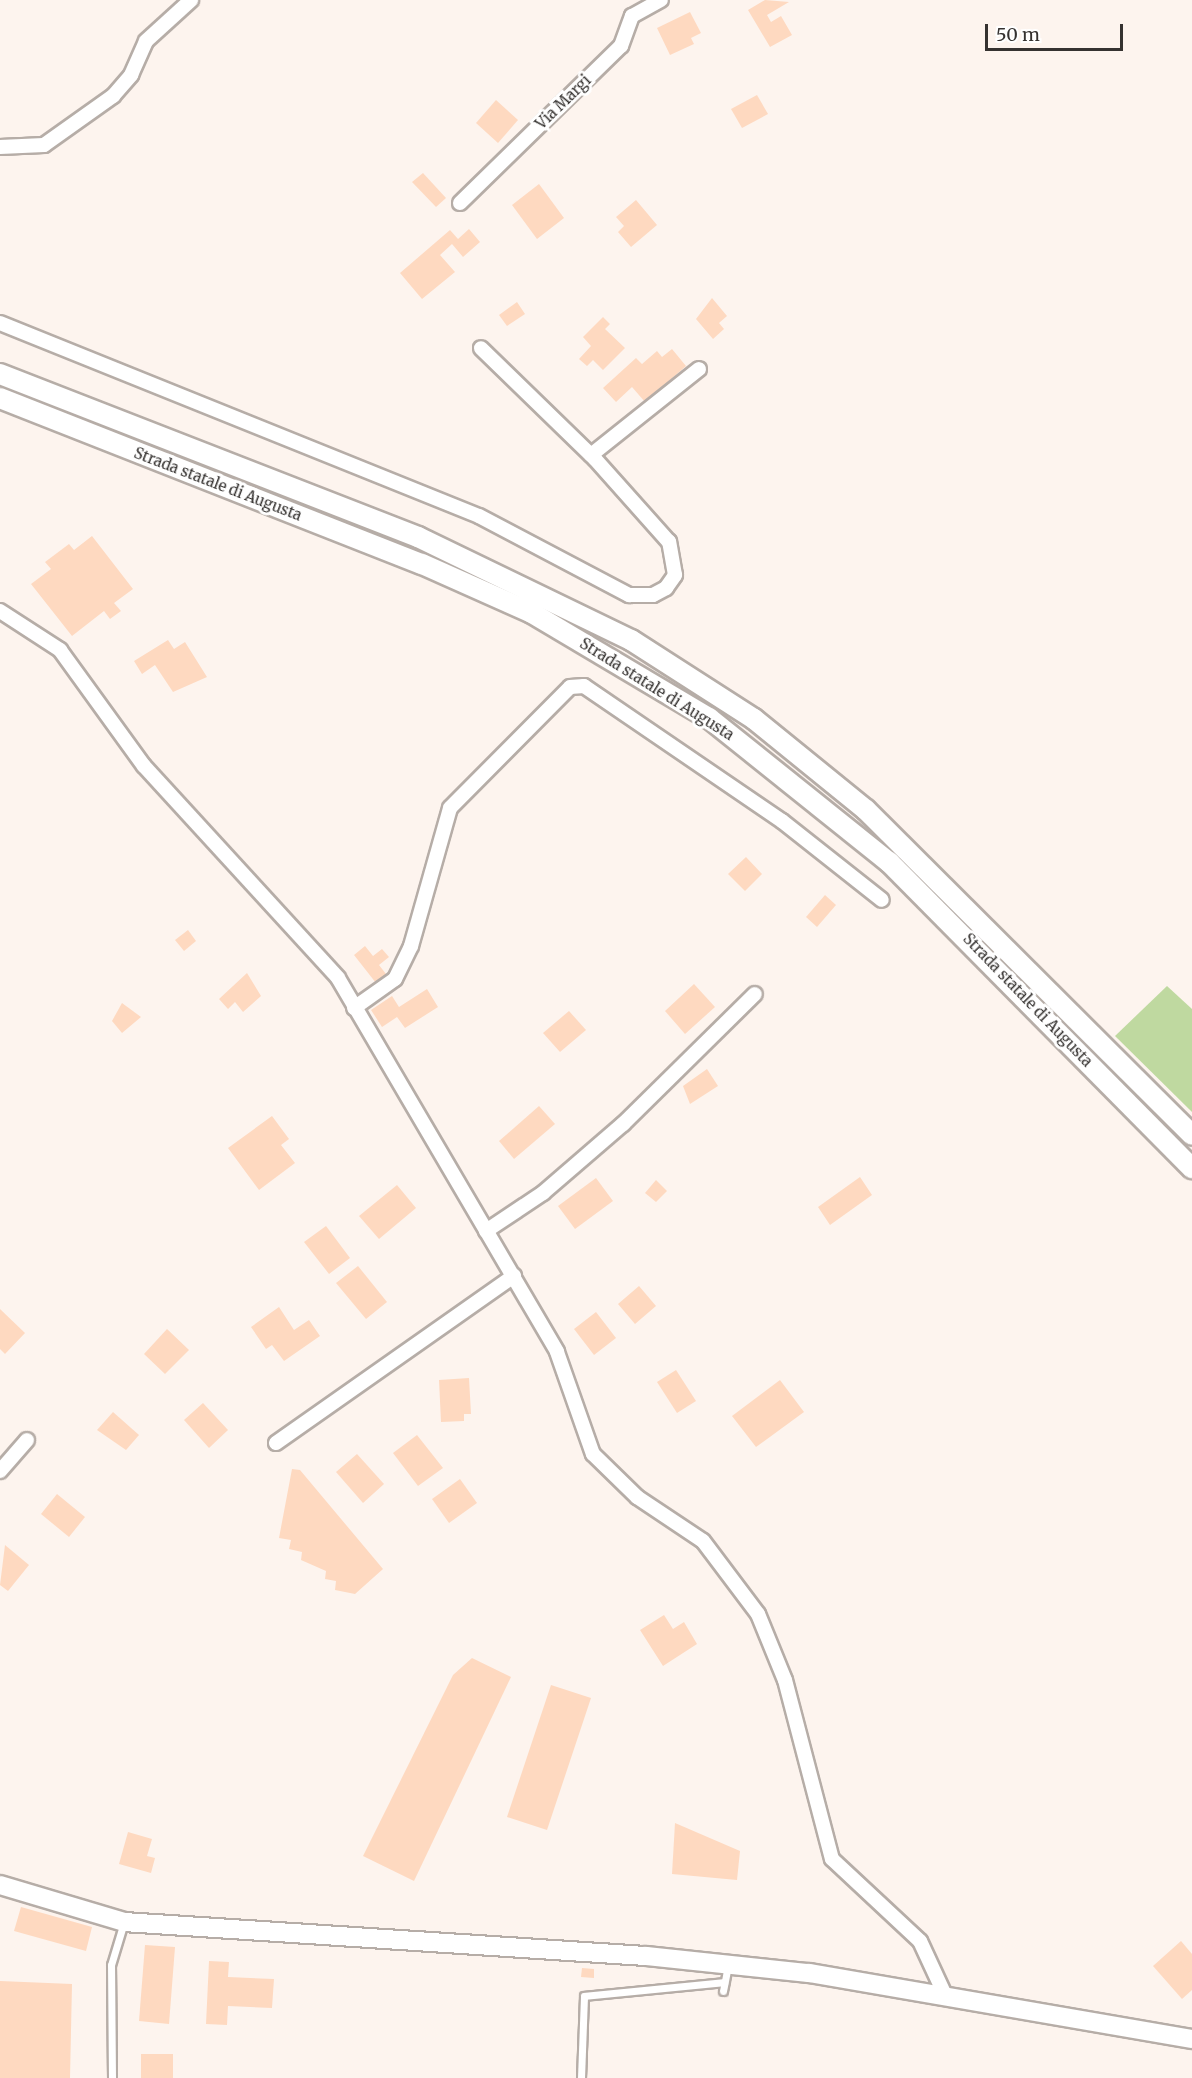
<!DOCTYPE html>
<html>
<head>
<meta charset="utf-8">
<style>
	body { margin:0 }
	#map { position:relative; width:1192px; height:2078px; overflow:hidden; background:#fdf4ee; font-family:Merriweather,serif }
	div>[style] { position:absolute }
	.green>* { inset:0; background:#bfd9a0 }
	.building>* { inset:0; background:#fed9c0 }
	.roads { filter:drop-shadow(2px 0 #b6ada7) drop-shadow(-2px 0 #b6ada7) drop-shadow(0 2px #b6ada7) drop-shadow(0 -2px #b6ada7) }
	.service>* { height:7px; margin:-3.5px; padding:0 3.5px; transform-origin:3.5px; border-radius:3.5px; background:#fff }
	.minor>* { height:14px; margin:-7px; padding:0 7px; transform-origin:7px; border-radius:7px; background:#fff }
	.tertiary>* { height:18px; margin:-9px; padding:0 9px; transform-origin:9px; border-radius:9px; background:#fff }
	.secondary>* { height:20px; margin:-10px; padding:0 10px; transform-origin:10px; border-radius:10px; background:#fff }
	span { translate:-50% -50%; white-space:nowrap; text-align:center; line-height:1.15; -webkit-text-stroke:6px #fff; paint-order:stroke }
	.street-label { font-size:15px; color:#353230 }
	.scale { position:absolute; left:985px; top:24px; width:138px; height:27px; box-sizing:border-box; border:3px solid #353230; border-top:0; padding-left:8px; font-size:18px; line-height:21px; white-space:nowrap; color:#353230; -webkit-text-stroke:4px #fff; paint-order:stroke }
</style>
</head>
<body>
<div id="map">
	<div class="green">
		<i style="clip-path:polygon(1167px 986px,1192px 1009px,1192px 1112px,1115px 1036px)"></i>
	</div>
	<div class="building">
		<i style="clip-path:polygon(765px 0,789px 2px,767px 15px,771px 22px,781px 16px,792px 35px,770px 47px,748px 10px)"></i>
		<i style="clip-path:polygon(690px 12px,701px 33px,691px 38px,694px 44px,670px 55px,657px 28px)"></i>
		<i style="clip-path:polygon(757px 95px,768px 114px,742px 128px,731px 109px)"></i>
		<i style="clip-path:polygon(496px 100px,518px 120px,498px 143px,476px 123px)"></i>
		<i style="clip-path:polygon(423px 173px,446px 198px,436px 207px,412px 182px)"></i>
		<i style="clip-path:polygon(539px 184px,564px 218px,537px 239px,512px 205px)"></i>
		<i style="clip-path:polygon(636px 200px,657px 225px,631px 247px,618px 232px,624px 226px,616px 217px)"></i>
		<i style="clip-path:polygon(469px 229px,480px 242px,463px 257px,452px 244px,440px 255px,455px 272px,422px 299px,400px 273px,450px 230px,458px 239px)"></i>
		<i style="clip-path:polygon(712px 298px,727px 316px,719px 323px,724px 329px,713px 339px,696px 319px)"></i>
		<i style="clip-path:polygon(517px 302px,525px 314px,507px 326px,499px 315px)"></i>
		<i style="clip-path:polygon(603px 317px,610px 324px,605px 329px,625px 348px,603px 370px,593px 360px,587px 366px,579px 359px,591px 346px,583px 337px)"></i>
		<i style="clip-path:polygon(672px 349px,686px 366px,645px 402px,632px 387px,616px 402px,603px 388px,636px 358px,642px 364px,657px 351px,662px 357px)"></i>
		<i style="clip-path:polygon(92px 536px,133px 589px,114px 603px,121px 611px,110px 619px,104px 611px,72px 636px,31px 584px,51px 569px,45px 562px,69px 544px,74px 550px)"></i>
		<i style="clip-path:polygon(168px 640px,174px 649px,185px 642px,207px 677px,173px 692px,155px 665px,142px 674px,134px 661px)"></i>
		<i style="clip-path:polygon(746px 857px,762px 874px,745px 891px,728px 874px)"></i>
		<i style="clip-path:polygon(825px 895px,836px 905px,817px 927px,806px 917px)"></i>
		<i style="clip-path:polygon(188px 930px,196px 941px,184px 951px,175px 940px)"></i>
		<i style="clip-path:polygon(365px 946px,373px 956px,382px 949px,389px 957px,379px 965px,386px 974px,376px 983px,354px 955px)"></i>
		<i style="clip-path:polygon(247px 973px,261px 996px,243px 1012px,235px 1002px,228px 1009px,219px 999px)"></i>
		<i style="clip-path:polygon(694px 984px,715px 1007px,685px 1034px,665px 1011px)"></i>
		<i style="clip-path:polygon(427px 989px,438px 1007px,405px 1028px,397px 1017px,382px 1027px,371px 1010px,392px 996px,399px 1007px)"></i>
		<i style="clip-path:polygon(122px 1003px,141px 1017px,122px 1033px,112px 1021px)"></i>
		<i style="clip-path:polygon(569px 1011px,586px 1030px,560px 1052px,543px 1033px)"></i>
		<i style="clip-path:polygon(707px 1069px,718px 1086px,690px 1104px,683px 1086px)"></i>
		<i style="clip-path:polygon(539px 1106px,555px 1124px,514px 1159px,499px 1141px)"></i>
		<i style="clip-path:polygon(272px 1116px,289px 1139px,281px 1145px,295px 1163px,259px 1190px,228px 1148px)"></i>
		<i style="clip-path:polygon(860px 1177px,872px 1195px,830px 1225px,818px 1207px)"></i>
		<i style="clip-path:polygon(596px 1178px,613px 1201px,575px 1229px,558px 1206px)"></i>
		<i style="clip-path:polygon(656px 1180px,667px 1191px,656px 1202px,645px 1193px)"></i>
		<i style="clip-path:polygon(397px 1185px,416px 1208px,379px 1239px,359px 1216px)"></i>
		<i style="clip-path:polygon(326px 1226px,350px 1258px,329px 1274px,304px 1242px)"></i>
		<i style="clip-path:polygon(358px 1266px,387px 1302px,366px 1319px,336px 1283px)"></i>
		<i style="clip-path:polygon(639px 1286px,656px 1306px,635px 1324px,618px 1304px)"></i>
		<i style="clip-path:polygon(279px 1307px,294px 1330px,309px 1320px,320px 1336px,284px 1361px,272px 1345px,266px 1349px,251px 1327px)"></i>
		<i style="clip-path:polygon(0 1309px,25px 1333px,5px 1354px,0 1349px)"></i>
		<i style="clip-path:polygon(596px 1312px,616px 1338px,594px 1355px,574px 1329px)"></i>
		<i style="clip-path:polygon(167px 1329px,189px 1350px,165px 1374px,144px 1354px)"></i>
		<i style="clip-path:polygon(676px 1370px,696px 1401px,677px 1413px,657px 1382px)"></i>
		<i style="clip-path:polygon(469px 1378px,471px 1414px,464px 1414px,464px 1421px,441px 1422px,439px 1380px)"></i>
		<i style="clip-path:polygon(780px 1380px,804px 1412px,756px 1447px,732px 1416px)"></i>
		<i style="clip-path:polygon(203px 1403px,228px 1430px,209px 1448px,184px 1420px)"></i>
		<i style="clip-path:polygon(113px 1412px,139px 1435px,126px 1450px,97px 1430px)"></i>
		<i style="clip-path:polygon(417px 1435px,443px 1468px,418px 1486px,393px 1453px)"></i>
		<i style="clip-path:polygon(357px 1454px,384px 1484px,363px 1503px,336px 1472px)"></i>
		<i style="clip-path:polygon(292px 1469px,300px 1470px,383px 1569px,355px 1594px,335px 1590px,336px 1581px,325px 1579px,326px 1571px,301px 1560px,302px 1552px,289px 1549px,291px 1540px,279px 1538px)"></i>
		<i style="clip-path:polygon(460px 1479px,477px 1503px,449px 1523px,432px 1499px)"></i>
		<i style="clip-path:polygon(57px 1494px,85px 1517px,69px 1537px,41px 1514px)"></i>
		<i style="clip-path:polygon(5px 1545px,29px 1565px,8px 1591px,0 1585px)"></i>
		<i style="clip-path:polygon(664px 1615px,673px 1629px,684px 1622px,697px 1644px,663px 1666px,640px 1630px)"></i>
		<i style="clip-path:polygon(472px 1658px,511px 1677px,414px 1881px,363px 1856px,453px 1675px)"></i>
		<i style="clip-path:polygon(551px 1685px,591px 1698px,547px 1830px,507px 1817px)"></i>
		<i style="clip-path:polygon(675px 1823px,740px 1851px,737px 1880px,672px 1874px)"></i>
		<i style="clip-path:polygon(128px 1832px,152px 1839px,147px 1856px,155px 1858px,151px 1873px,119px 1864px)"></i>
		<i style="clip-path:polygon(21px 1907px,92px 1927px,86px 1951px,14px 1931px)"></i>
		<i style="clip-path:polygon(1181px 1941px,1192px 1954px,1192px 1990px,1182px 1999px,1153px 1966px)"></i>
		<i style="clip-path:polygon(145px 1945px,175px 1947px,169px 2024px,139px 2021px)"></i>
		<i style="clip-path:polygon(209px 1961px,229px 1962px,228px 1977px,274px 1979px,272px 2008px,228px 2006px,227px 2025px,206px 2024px)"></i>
		<i style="clip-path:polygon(582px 1968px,594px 1969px,594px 1978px,581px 1977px)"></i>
		<i style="clip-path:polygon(0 1981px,72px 1984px,70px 2078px,0 2078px)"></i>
		<i style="clip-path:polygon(141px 2054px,173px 2054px,173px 2078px,141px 2078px)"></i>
	</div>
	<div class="roads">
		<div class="service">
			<i style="left:723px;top:1991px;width:26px;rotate:-79deg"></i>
			<i style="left:112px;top:2078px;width:113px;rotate:-90.5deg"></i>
			<i style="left:111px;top:1965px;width:45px;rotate:-73.2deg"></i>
			<i style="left:581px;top:2078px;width:82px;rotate:-87.9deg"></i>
			<i style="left:584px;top:1996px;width:141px;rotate:-5.7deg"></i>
		</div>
		<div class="minor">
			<i style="left:0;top:147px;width:44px;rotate:-2.6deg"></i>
			<i style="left:44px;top:145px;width:85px;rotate:-35.4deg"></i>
			<i style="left:113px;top:96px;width:28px;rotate:-49deg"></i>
			<i style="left:131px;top:75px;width:37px;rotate:-66deg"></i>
			<i style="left:146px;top:41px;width:61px;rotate:-42.3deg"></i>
			<i style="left:460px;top:203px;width:225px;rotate:-44.3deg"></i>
			<i style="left:621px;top:46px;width:32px;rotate:-70deg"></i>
			<i style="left:632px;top:16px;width:33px;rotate:-29deg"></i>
			<i style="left:0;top:323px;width:516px;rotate:21.95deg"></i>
			<i style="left:479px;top:516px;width:170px;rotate:27.8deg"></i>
			<i style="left:629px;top:595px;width:24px"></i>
			<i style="left:653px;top:595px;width:15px;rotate:-28deg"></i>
			<i style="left:666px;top:588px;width:16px;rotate:-55deg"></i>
			<i style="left:675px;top:575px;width:34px;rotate:-100deg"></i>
			<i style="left:669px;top:542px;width:111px;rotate:-131.7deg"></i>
			<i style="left:595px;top:459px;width:159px;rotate:-135.8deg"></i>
			<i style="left:591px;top:455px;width:138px;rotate:-38.5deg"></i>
			<i style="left:0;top:611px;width:72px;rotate:33deg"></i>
			<i style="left:60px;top:650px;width:143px;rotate:54.1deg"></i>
			<i style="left:144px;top:766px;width:287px;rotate:47.5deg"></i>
			<i style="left:338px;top:978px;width:433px;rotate:59.6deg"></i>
			<i style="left:557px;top:1352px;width:108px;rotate:70.6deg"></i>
			<i style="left:593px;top:1454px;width:62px;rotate:44.3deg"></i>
			<i style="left:637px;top:1497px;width:79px;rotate:33.7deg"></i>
			<i style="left:703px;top:1541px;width:91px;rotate:53deg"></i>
			<i style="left:758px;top:1614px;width:71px;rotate:67.8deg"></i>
			<i style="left:785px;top:1680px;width:185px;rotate:75.3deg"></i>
			<i style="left:832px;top:1859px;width:120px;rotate:43deg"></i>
			<i style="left:920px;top:1941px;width:57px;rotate:65.2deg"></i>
			<i style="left:354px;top:1008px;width:50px;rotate:-35.3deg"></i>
			<i style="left:395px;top:979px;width:37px;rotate:-64deg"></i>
			<i style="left:411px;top:946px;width:143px;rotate:-74.2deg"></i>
			<i style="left:450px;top:808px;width:170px;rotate:-45.2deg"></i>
			<i style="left:570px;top:687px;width:14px;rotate:-4deg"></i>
			<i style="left:584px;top:686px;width:240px;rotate:34.3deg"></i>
			<i style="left:782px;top:821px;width:127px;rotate:38.3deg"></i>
			<i style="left:486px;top:1231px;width:69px;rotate:-33.7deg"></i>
			<i style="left:543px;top:1193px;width:106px;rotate:-40.8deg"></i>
			<i style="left:623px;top:1124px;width:185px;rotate:-44.6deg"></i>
			<i style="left:276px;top:1443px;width:291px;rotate:-35.1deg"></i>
			<i style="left:0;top:1471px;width:41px;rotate:-48.9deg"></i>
		</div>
		<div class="tertiary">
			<i style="left:0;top:1885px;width:129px;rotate:16.6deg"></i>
			<i style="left:124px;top:1922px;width:523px;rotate:3.73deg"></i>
			<i style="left:646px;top:1956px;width:164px;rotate:6deg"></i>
			<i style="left:809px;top:1973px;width:389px;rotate:9.8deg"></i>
		</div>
		<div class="secondary">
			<i style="left:0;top:374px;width:449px;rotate:21.3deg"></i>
			<i style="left:418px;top:537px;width:237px;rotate:25.8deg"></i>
			<i style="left:631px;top:640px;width:146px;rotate:32.7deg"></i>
			<i style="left:754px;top:719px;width:144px;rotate:39.1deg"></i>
			<i style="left:866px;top:810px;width:460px;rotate:44.9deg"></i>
			<i style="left:0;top:398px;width:453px;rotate:21.5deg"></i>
			<i style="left:422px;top:564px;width:120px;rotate:24deg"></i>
			<i style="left:532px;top:613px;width:206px;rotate:30.7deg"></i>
			<i style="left:709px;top:718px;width:231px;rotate:38.7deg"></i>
			<i style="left:889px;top:862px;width:431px;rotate:45.3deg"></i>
		</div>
	</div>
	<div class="street-label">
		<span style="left:563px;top:102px;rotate:-44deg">Via Margi</span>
		<span style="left:218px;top:484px;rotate:21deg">Strada statale di Augusta</span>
		<span style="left:657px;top:689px;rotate:32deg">Strada statale di Augusta</span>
		<span style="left:1028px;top:1000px;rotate:46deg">Strada statale di Augusta</span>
	</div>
	<div class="scale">50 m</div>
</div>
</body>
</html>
